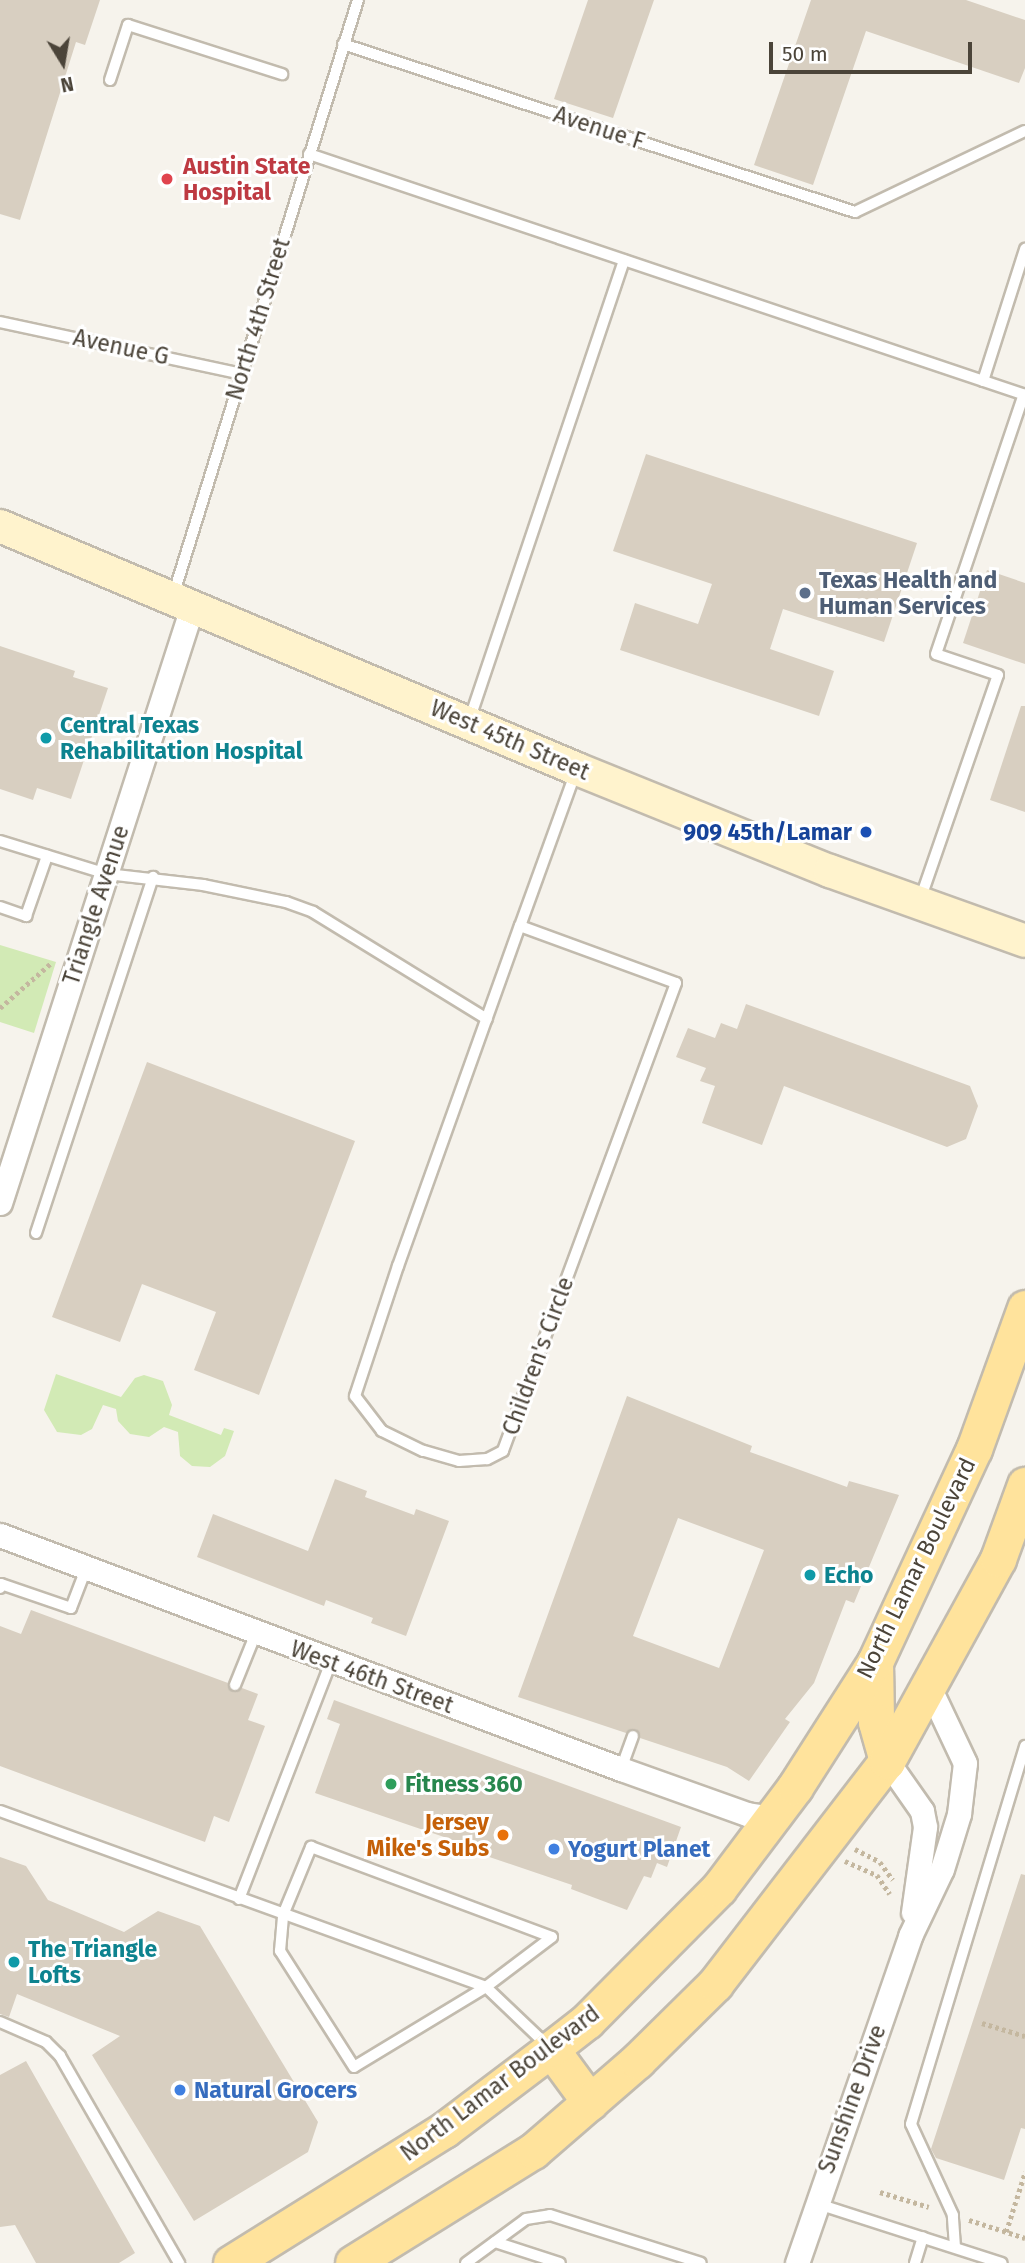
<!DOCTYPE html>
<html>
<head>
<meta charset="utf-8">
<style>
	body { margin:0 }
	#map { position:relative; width:1025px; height:2263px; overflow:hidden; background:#f6f3ec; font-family:"Fira Sans",sans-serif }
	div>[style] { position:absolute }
	.green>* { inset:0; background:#d2eab5 }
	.building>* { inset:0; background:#d8cfc1 }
	.path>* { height:4.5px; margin-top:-2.25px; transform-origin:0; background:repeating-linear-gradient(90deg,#c4b79f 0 3.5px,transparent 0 7px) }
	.roads { filter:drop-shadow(2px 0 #c2bbae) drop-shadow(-2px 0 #c2bbae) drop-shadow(0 2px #c2bbae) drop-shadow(0 -2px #c2bbae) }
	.service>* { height:10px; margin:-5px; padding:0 5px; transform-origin:5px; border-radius:5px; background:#fff }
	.minor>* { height:23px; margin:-11.5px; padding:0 11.5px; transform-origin:11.5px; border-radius:11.5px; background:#fff }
	.secondary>* { height:32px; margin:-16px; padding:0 16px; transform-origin:16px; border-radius:16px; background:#fff3cd }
	.primary>* { height:35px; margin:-17.5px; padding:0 17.5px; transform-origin:17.5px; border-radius:17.5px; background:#ffe39c }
	.dots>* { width:19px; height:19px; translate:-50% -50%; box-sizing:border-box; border:4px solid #fff; border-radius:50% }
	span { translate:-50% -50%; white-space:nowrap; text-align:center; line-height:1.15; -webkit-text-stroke:6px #fff; paint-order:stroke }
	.street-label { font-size:23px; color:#4b4439 }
	.health-label { font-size:23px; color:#be3a42; font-weight:700 }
	.left { translate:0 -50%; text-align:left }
	.service-label { font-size:23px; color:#4e5e75; font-weight:700 }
	.culture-label { font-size:23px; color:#0d838f; font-weight:700 }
	.transit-label { font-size:23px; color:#164399; font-weight:700 }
	.right { translate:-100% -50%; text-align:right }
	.leisure-label { font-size:23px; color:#27864d; font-weight:700 }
	.food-label { font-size:23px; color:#c56008; font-weight:700 }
	.shop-label { font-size:23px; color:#366cbe; font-weight:700 }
	.north { position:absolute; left:28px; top:28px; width:70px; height:70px; -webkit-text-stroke:5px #fff; paint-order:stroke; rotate:169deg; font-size:19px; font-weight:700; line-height:28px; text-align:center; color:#4b4439 }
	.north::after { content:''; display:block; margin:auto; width:24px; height:32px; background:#4b4439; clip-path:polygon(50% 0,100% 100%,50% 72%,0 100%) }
	.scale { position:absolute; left:769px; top:42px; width:203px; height:32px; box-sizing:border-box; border:4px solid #4b4439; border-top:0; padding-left:9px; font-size:21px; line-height:24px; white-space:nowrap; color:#4b4439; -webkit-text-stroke:5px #fff; paint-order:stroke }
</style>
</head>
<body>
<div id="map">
	<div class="green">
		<i style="clip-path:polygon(0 945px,56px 962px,34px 1033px,0 1022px)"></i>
		<i style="clip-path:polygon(56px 1374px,121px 1397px,135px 1378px,144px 1375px,163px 1381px,172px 1405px,169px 1415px,221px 1435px,224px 1428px,234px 1431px,225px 1456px,210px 1467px,192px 1466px,180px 1456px,178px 1432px,164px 1427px,149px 1437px,130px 1434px,118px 1421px,116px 1409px,103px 1405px,92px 1429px,81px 1435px,57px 1432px,44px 1410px)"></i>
	</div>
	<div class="building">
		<i style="clip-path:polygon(0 0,100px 0,85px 45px,76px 42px,20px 220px,0 214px)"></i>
		<i style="clip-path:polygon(588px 0,654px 0,613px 118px,554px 99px)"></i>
		<i style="clip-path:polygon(811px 0,966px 0,1025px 20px,1025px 68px,1019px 83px,866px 31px,813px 185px,754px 165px)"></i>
		<i style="clip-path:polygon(646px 454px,917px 543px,884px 642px,783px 609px,770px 649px,834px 671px,819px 716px,620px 650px,635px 603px,698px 624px,712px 584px,613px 551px)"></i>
		<i style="clip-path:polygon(987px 570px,1025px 583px,1025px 664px,963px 643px)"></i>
		<i style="clip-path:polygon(0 646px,75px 671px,73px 677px,108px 688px,71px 799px,37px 788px,33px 800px,0 789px)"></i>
		<i style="clip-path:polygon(1021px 706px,1025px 706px,1025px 812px,990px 800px)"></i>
		<i style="clip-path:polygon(746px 1004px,970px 1086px,978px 1106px,966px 1139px,947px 1147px,784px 1086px,762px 1145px,702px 1123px,715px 1086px,700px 1081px,706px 1068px,676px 1057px,688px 1028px,715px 1038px,721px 1023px,737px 1029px)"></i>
		<i style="clip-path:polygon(147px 1062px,355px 1141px,259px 1395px,194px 1370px,216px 1312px,142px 1284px,120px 1342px,52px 1317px)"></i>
		<i style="clip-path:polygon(evenodd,627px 1396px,752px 1446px,750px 1452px,847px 1487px,849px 1481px,899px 1495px,854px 1603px,846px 1600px,814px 1683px,785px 1719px,790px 1722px,749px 1781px,727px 1767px,640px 1738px,636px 1729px,626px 1733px,518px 1697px,627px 1396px,678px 1518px,764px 1550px,719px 1668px,633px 1636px,678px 1518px)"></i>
		<i style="clip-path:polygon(335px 1479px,367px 1491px,365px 1497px,414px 1515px,416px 1509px,449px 1521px,406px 1636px,371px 1623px,373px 1618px,326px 1600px,324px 1606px,197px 1557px,213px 1514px,308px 1551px)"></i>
		<i style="clip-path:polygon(31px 1610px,228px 1683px,233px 1692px,242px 1688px,258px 1694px,248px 1720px,265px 1726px,229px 1822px,214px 1816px,205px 1842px,0 1766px,0 1626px,21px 1634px)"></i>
		<i style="clip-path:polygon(334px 1700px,681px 1827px,667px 1867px,657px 1863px,651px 1878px,644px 1876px,627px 1910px,571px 1889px,572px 1885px,442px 1841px,444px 1837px,315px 1793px,340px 1724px,327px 1719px)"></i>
		<i style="clip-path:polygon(0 1857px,26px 1866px,48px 1900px,124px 1932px,158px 1911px,200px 1926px,318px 2122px,308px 2152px,194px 2221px,92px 2055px,120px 2036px,17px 1994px,9px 2017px,0 2014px)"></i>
		<i style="clip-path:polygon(1021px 1874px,1025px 1875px,1025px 2129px,1021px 2128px,1004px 2180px,936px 2158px,931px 2149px)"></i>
		<i style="clip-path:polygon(26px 2061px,135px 2253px,119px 2263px,36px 2263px,15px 2225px,0 2227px,0 2075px)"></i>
	</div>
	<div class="path">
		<i style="left:0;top:1008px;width:67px;rotate:-41.3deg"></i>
		<i style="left:855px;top:1849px;width:28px;rotate:27deg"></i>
		<i style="left:880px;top:1862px;width:22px;rotate:54deg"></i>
		<i style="left:845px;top:1861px;width:35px;rotate:24deg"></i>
		<i style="left:877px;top:1875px;width:23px;rotate:56deg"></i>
		<i style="left:982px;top:2023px;width:45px;rotate:16.8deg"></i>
		<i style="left:880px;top:2192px;width:51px;rotate:17deg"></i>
		<i style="left:969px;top:2220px;width:59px;rotate:17.8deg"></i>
		<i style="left:1006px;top:2232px;width:63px;rotate:-72.4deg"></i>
	</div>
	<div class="roads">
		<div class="service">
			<i style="left:343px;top:44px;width:539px;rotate:18.17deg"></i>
			<i style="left:855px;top:212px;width:188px;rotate:-25.5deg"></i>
			<i style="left:110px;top:80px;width:58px;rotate:-71.9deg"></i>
			<i style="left:128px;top:25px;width:162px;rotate:17.7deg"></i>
			<i style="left:309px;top:154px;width:755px;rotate:18.6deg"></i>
			<i style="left:0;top:322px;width:248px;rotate:12.1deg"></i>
			<i style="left:983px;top:381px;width:139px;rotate:-72.3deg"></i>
			<i style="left:173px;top:596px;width:624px;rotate:-72.76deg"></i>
			<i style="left:469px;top:721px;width:486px;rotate:-71.4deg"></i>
			<i style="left:0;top:841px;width:112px;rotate:17.1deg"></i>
			<i style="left:107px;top:874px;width:97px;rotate:6.5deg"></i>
			<i style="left:203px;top:885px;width:85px;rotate:11.6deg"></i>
			<i style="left:286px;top:902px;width:29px;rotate:20deg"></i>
			<i style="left:313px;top:912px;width:204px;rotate:31.6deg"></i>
			<i style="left:920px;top:900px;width:238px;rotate:-70.9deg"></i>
			<i style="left:998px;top:675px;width:65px;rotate:-161.3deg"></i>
			<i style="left:936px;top:654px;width:274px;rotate:-71.3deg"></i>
			<i style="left:0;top:907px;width:28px;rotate:19deg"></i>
			<i style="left:26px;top:916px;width:64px;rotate:-70.7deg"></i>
			<i style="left:520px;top:926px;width:166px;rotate:20.1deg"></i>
			<i style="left:676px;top:983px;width:499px;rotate:110.3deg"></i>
			<i style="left:503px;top:1451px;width:18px;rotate:153deg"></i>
			<i style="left:487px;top:1459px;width:28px;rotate:176deg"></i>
			<i style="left:459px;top:1461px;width:37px;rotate:-164deg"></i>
			<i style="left:423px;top:1451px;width:46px;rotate:-154deg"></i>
			<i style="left:382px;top:1431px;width:44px;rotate:-127.6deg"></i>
			<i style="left:355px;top:1396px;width:137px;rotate:-71.7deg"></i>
			<i style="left:398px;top:1266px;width:361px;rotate:-70.3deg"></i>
			<i style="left:520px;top:926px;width:165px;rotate:-70.1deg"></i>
			<i style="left:36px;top:1233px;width:375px;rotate:-71.8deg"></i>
			<i style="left:0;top:1588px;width:4px;rotate:-76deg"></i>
			<i style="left:1px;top:1584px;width:74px;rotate:18.9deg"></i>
			<i style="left:71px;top:1608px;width:42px;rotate:-69deg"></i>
			<i style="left:235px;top:1685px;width:56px;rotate:-68deg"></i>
			<i style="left:621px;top:1769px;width:35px;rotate:-70deg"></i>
			<i style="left:0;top:1811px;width:517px;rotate:19.91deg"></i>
			<i style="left:486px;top:1987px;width:86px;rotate:43.6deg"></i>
			<i style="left:311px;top:1847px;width:257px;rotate:20.5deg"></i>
			<i style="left:552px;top:1937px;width:83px;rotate:142.9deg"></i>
			<i style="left:486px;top:1987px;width:154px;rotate:148.8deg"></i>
			<i style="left:354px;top:2067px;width:138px;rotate:-122.5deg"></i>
			<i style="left:280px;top:1951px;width:36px;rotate:-85deg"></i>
			<i style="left:283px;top:1915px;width:74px;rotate:-67.6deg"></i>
			<i style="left:239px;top:1899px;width:254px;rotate:-68.8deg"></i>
			<i style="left:0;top:2022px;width:50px;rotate:23.5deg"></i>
			<i style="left:46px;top:2042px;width:20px;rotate:45deg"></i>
			<i style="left:60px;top:2056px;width:239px;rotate:60.1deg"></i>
			<i style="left:815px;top:2203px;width:196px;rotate:17.8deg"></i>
			<i style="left:495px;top:2242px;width:68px;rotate:17.9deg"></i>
			<i style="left:955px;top:2247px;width:32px;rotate:-94deg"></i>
			<i style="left:953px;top:2215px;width:100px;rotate:-114.8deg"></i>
			<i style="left:911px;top:2124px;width:395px;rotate:-73.2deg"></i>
			<i style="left:466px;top:2263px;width:74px;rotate:-36.3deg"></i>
			<i style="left:526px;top:2219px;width:24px;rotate:-9deg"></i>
			<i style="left:550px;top:2215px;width:158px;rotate:17.6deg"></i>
			<i style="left:915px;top:2263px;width:27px;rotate:-73deg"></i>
		</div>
		<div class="minor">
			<i style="left:0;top:1203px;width:626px;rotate:-72.14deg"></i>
			<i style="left:0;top:1535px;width:664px;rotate:20.65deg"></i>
			<i style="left:621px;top:1769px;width:134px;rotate:19.7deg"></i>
			<i style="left:747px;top:1814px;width:25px;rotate:9deg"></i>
			<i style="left:887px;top:1761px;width:61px;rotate:55deg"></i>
			<i style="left:922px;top:1811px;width:16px;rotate:79deg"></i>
			<i style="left:925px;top:1827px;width:86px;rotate:98deg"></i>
			<i style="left:797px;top:2263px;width:346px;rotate:-70.9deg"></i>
			<i style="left:910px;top:1936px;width:74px;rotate:-64.5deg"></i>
			<i style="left:942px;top:1869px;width:58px;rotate:-72.8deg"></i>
			<i style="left:959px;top:1814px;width:51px;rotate:-83.3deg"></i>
			<i style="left:965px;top:1763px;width:82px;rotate:-115.3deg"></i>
		</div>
		<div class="secondary">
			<i style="left:0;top:526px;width:626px;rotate:22.84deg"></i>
			<i style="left:577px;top:769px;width:273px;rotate:22deg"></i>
			<i style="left:830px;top:871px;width:207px;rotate:19.7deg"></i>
		</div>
		<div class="primary">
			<i style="left:875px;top:1662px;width:60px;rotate:89deg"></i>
			<i style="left:876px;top:1722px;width:41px;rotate:74.2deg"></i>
			<i style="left:551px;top:2049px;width:66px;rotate:53.7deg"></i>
			<i style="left:231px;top:2263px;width:251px;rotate:-32deg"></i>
			<i style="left:444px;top:2130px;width:134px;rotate:-37.1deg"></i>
			<i style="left:551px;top:2049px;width:46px;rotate:-37.9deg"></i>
			<i style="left:587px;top:2021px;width:187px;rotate:-45.2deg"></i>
			<i style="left:719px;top:1888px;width:126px;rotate:-53deg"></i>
			<i style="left:795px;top:1787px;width:148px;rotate:-57.4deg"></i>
			<i style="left:875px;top:1662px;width:235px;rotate:-65.1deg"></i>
			<i style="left:974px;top:1449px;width:150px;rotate:-70.1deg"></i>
			<i style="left:353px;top:2263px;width:212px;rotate:-31.9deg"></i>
			<i style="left:533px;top:2151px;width:138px;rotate:-40.9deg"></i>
			<i style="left:637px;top:2061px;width:110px;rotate:-44.6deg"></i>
			<i style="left:715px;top:1984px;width:282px;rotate:-52.4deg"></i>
			<i style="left:887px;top:1761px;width:230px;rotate:-61.2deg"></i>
			<i style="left:998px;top:1559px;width:79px;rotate:-70deg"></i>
		</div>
	</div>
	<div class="dots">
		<i style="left:167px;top:179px;background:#e0444e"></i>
		<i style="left:805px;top:593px;background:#5c6f8a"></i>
		<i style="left:46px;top:738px;background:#0f9aa8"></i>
		<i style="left:866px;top:832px;background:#1a4fb4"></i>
		<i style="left:810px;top:1575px;background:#0f9aa8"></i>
		<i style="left:391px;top:1784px;background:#2e9e5b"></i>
		<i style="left:503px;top:1835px;background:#e8710a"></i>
		<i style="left:554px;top:1849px;background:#3f7fe0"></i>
		<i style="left:14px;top:1962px;background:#0f9aa8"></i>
		<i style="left:180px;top:2090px;background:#3f7fe0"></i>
	</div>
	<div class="street-label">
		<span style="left:599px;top:128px;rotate:18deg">Avenue F</span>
		<span style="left:258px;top:319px;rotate:-73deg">North 4th Street</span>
		<span style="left:121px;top:347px;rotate:12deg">Avenue G</span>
		<span style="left:510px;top:740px;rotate:23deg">West 45th Street</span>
		<span style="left:96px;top:905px;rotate:-72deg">Triangle Avenue</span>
		<span style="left:538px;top:1356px;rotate:-70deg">Children's Circle</span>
		<span style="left:916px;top:1568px;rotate:-64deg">North Lamar Boulevard</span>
		<span style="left:372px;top:1677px;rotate:20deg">West 46th Street</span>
		<span style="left:500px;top:2083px;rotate:-37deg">North Lamar Boulevard</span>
		<span style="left:852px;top:2099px;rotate:-70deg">Sunshine Drive</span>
	</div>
	<div class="health-label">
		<span class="left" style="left:183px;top:179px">Austin State<br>Hospital</span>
	</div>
	<div class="service-label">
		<span class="left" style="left:819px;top:593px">Texas Health and<br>Human Services</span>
	</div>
	<div class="culture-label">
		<span class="left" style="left:60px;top:738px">Central Texas<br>Rehabilitation Hospital</span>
		<span class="left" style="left:824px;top:1575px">Echo</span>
		<span class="left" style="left:28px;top:1962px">The Triangle<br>Lofts</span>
	</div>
	<div class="transit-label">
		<span class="right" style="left:852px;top:832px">909 45th/Lamar</span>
	</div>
	<div class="leisure-label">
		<span class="left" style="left:405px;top:1784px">Fitness 360</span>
	</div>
	<div class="food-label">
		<span class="right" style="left:489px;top:1835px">Jersey<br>Mike's Subs</span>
	</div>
	<div class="shop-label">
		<span class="left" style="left:568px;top:1849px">Yogurt Planet</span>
		<span class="left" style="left:194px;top:2090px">Natural Grocers</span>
	</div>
	<div class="north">N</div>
	<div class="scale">50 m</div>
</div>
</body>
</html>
